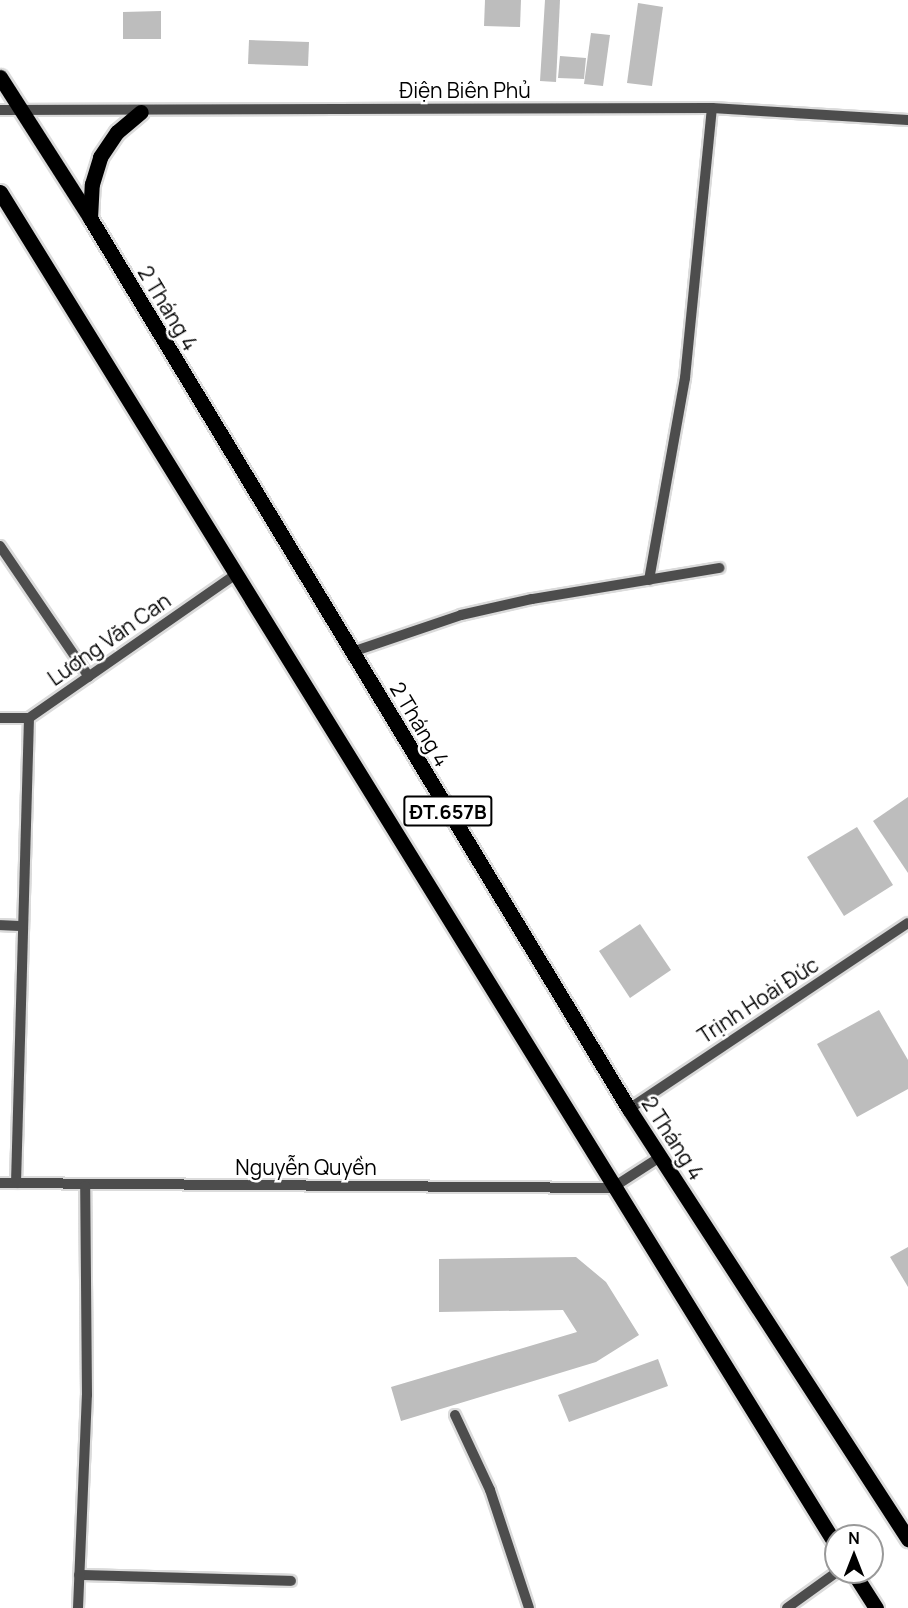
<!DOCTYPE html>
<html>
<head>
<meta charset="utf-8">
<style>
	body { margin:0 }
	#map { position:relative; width:908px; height:1608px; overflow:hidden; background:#fff; font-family:Manrope,sans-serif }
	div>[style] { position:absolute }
	.building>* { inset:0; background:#bdbdbd }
	.roads { filter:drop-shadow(2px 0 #dbdbdb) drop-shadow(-2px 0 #dbdbdb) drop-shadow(0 2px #dbdbdb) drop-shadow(0 -2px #dbdbdb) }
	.minor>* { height:10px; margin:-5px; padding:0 5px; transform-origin:5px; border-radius:5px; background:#4d4d4d }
	.major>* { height:15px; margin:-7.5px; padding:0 7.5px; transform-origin:7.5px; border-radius:7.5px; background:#000 }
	span { translate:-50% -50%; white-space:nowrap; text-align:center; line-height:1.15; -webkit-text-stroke:5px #fff; paint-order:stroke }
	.shield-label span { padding:2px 4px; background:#fff; border:2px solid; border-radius:4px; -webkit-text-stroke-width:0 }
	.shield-label { font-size:20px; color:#000; font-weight:700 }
	.street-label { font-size:21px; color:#000 }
	.north { position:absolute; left:824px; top:1524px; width:60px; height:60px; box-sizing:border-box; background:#fff; border:2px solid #999; border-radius:50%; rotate:0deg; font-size:16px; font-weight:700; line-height:24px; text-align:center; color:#000 }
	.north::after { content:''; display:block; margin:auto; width:21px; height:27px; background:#000; clip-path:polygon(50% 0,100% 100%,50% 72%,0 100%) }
</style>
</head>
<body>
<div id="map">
	<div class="building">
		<i style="clip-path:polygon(485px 0,521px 0,520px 27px,484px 26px)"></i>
		<i style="clip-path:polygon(545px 0,560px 0,556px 82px,540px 81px)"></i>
		<i style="clip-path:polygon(638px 3px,663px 7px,652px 86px,627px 83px)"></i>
		<i style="clip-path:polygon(161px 11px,161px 39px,123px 39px,123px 12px)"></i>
		<i style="clip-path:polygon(591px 33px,610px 35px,603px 86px,584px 84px)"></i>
		<i style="clip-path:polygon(249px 40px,309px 42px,308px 66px,248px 64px)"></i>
		<i style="clip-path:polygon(560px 56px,586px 58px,584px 79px,558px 78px)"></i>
		<i style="clip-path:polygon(908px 797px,908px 873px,873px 821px)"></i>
		<i style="clip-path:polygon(857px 827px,893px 885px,844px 916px,807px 857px)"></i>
		<i style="clip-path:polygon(640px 924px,671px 970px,630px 998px,599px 951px)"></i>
		<i style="clip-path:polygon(879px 1010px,908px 1060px,908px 1089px,857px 1117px,817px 1044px)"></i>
		<i style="clip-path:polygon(908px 1247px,908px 1287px,890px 1257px)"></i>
		<i style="clip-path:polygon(576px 1257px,606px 1282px,639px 1335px,596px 1362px,401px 1421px,391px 1387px,577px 1332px,563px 1310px,439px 1312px,439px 1259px)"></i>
		<i style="clip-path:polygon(658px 1359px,668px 1386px,569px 1422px,558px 1395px)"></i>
	</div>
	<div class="roads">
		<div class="minor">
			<i style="left:0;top:110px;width:712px;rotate:-0.16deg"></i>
			<i style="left:712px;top:108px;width:196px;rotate:3.5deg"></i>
			<i style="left:0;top:546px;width:158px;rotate:55.8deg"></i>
			<i style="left:649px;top:580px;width:205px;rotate:-79.9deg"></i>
			<i style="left:685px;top:378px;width:271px;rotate:-84.3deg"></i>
			<i style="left:352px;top:652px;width:115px;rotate:-18.7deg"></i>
			<i style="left:461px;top:615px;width:73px;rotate:-12.7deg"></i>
			<i style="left:532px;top:599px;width:190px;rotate:-9.4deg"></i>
			<i style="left:0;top:718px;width:29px"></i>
			<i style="left:29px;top:718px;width:251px;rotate:-34.8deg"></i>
			<i style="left:0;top:925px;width:20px;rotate:3deg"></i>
			<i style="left:629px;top:1109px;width:335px;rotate:-33.7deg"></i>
			<i style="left:0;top:1183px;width:612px;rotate:0.47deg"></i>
			<i style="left:612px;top:1188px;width:57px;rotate:-32.9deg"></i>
			<i style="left:16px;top:1183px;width:465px;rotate:-88.4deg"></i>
			<i style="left:455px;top:1415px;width:83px;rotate:65deg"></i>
			<i style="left:490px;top:1490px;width:124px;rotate:71.7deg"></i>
			<i style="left:79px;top:1575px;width:212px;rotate:1.6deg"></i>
			<i style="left:78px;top:1608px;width:213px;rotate:-87.6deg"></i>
			<i style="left:87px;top:1395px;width:209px;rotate:-90.5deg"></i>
			<i style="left:787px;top:1608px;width:62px;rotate:-35.8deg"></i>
		</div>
		<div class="major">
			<i style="left:0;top:77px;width:167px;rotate:57.4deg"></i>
			<i style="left:90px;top:218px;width:1041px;rotate:58.83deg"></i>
			<i style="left:629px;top:1109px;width:513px;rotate:57.02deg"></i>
			<i style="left:0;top:192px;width:1590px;rotate:58.29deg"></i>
			<i style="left:90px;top:218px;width:34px;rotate:-87deg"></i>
			<i style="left:92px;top:184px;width:28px;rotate:-73deg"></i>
			<i style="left:100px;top:157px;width:30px;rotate:-56deg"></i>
			<i style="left:117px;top:132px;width:31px;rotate:-40deg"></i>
			<i style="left:853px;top:1572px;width:43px;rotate:57.4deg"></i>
		</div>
	</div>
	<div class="shield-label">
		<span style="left:448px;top:811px">ĐT.657B</span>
	</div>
	<div class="street-label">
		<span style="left:465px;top:90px">Điện Biên Phủ</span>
		<span style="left:168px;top:308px;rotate:59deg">2 Tháng 4</span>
		<span style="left:109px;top:639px;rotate:-35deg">Lương Văn Can</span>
		<span style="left:420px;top:724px;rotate:59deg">2 Tháng 4</span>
		<span style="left:758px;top:1000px;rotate:-33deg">Trịnh Hoài Đức</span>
		<span style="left:673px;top:1138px;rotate:57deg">2 Tháng 4</span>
		<span style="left:306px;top:1167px">Nguyễn Quyền</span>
	</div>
	<div class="north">N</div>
</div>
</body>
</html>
